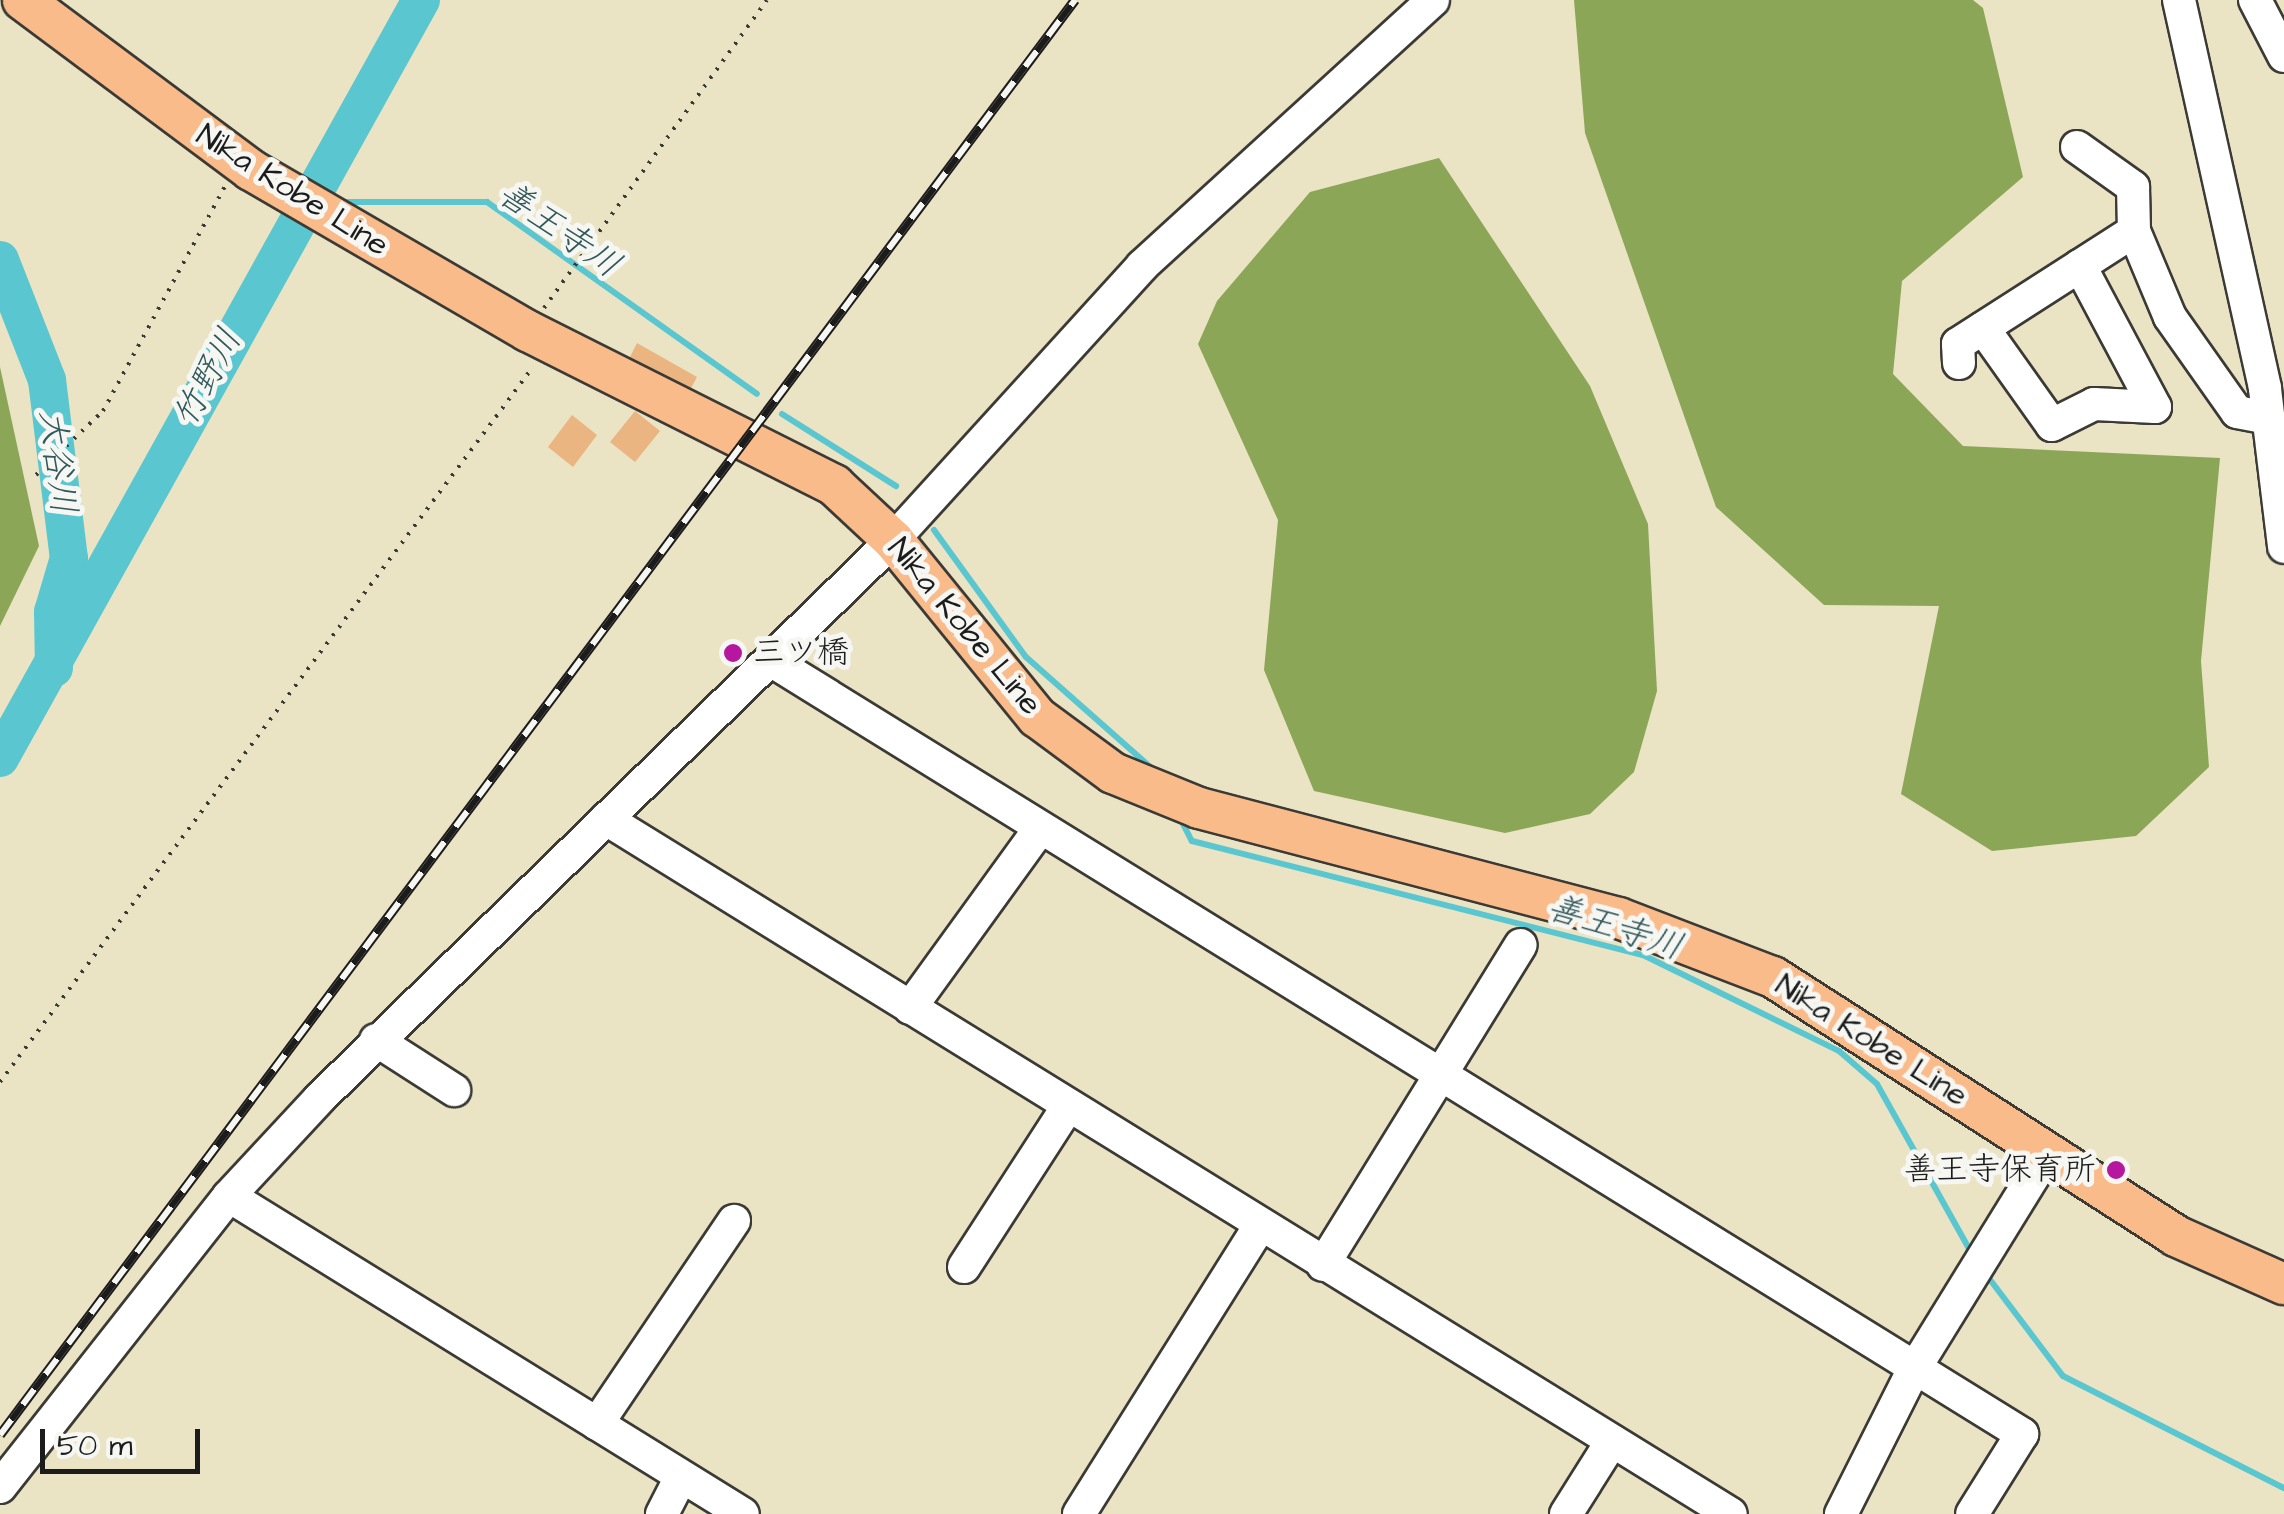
<!DOCTYPE html>
<html>
<head>
<meta charset="utf-8">
<style>
	body { margin:0 }
	#map { position:relative; width:2284px; height:1514px; overflow:hidden; background:#eae3c4; font-family:"Architects Daughter","Klee One",sans-serif }
	div>[style] { position:absolute }
	.forest>* { inset:0; background:#8ca658 }
	.stream>* { height:6px; margin:-3px; padding:0 3px; transform-origin:3px; border-radius:3px; background:#59c6d0 }
	.river>* { height:38px; margin:-19px; padding:0 19px; transform-origin:19px; border-radius:19px; background:#59c6d0 }
	.building>* { inset:0; background:#eab580 }
	.path>* { height:4px; margin-top:-2px; transform-origin:0; background:repeating-linear-gradient(90deg,#3b3a35 0 2.5px,transparent 0 10.5px) }
	.roads { filter:drop-shadow(2px 0 #3b3a35) drop-shadow(-2px 0 #3b3a35) drop-shadow(0 2px #3b3a35) drop-shadow(0 -2px #3b3a35) }
	.minor>* { height:32px; margin:-16px; padding:0 16px; transform-origin:16px; border-radius:16px; background:#fff }
	.major>* { height:40px; margin:-20px; padding:0 20px; transform-origin:20px; border-radius:20px; background:#fabb8b }
	.rail>* { height:10px; margin-top:-5px; transform-origin:0; background:repeating-linear-gradient(90deg,#f6f6f2 0 19px,#1c1c1c 0 38px); box-sizing:border-box; border-block:2px solid #1c1c1c }
	.dots>* { width:28px; height:28px; translate:-50% -50%; box-sizing:border-box; border:5px solid #f6f6f2; border-radius:50% }
	span { translate:-50% -50%; white-space:nowrap; text-align:center; line-height:1.15; -webkit-text-stroke:10px #f6f6f2; paint-order:stroke }
	.street-label { font-size:32px; color:#1c1c1c }
	.poi-label { font-size:32px; color:#1c1c1c }
	.left { translate:0 -50%; text-align:left }
	.right { translate:-100% -50%; text-align:right }
	.water-label { font-size:35px; color:#31585b; font-style:italic }
	.scale { position:absolute; left:40px; top:1429px; width:160px; height:45px; box-sizing:border-box; border:5px solid #1c1c1c; border-top:0; padding-left:12px; font-size:30px; line-height:35px; white-space:nowrap; color:#1c1c1c; -webkit-text-stroke:8px #f6f6f2; paint-order:stroke }
</style>
</head>
<body>
<div id="map">
	<div class="forest">
		<i style="clip-path:polygon(1574px 0,1973px 0,1983px 8px,2023px 177px,1902px 281px,1893px 374px,1963px 446px,2220px 458px,2201px 661px,2209px 767px,2136px 836px,1992px 851px,1901px 794px,1939px 606px,1824px 605px,1716px 507px,1585px 133px)"></i>
		<i style="clip-path:polygon(1439px 158px,1590px 386px,1648px 524px,1657px 691px,1634px 772px,1590px 814px,1505px 833px,1314px 791px,1264px 670px,1278px 520px,1198px 344px,1217px 301px,1310px 192px)"></i>
		<i style="clip-path:polygon(0 367px,39px 546px,0 626px)"></i>
	</div>
	<div class="stream">
		<i style="left:340px;top:202px;width:147px"></i>
		<i style="left:487px;top:202px;width:331px;rotate:35.4deg"></i>
		<i style="left:782px;top:414px;width:135px;rotate:32.3deg"></i>
		<i style="left:934px;top:530px;width:157px;rotate:54.1deg"></i>
		<i style="left:1026px;top:657px;width:175px;rotate:41.5deg"></i>
		<i style="left:1179px;top:816px;width:28px;rotate:63deg"></i>
		<i style="left:1192px;top:841px;width:465px;rotate:14.2deg"></i>
		<i style="left:1643px;top:955px;width:218px;rotate:26.1deg"></i>
		<i style="left:1839px;top:1051px;width:50px;rotate:41deg"></i>
		<i style="left:1877px;top:1084px;width:195px;rotate:60.8deg"></i>
		<i style="left:1985px;top:1273px;width:129px;rotate:52.9deg"></i>
		<i style="left:2063px;top:1376px;width:248px;rotate:26.9deg"></i>
	</div>
	<div class="river">
		<i style="left:0;top:260px;width:129px;rotate:68.6deg"></i>
		<i style="left:47px;top:380px;width:179px;rotate:83deg"></i>
		<i style="left:69px;top:558px;width:56px;rotate:106.5deg"></i>
		<i style="left:53px;top:612px;width:56px;rotate:89deg"></i>
		<i style="left:0;top:758px;width:867px;rotate:-60.95deg"></i>
	</div>
	<div class="building">
		<i style="clip-path:polygon(637px 343px,697px 377px,689px 392px,629px 359px)"></i>
		<i style="clip-path:polygon(635px 411px,660px 431px,635px 462px,610px 442px)"></i>
		<i style="clip-path:polygon(572px 415px,597px 435px,573px 467px,548px 447px)"></i>
	</div>
	<div class="path">
		<i style="left:544px;top:308px;width:380px;rotate:-54.1deg"></i>
		<i style="left:36px;top:475px;width:93px;rotate:-43.7deg"></i>
		<i style="left:103px;top:411px;width:256px;rotate:-61.5deg"></i>
		<i style="left:0;top:1082px;width:892px;rotate:-53.3deg"></i>
	</div>
	<div class="roads">
		<div class="minor">
			<i style="left:2179px;top:0;width:398px;rotate:77.5deg"></i>
			<i style="left:2265px;top:389px;width:159px;rotate:83.1deg"></i>
			<i style="left:2255px;top:0;width:63px;rotate:62.6deg"></i>
			<i style="left:2077px;top:147px;width:69px;rotate:35.5deg"></i>
			<i style="left:2133px;top:187px;width:44px;rotate:88.7deg"></i>
			<i style="left:1983px;top:328px;width:119px;rotate:54.6deg"></i>
			<i style="left:2052px;top:425px;width:47px;rotate:-26.6deg"></i>
			<i style="left:2094px;top:404px;width:61px;rotate:2.8deg"></i>
			<i style="left:2155px;top:407px;width:160px;rotate:-118deg"></i>
			<i style="left:1959px;top:363px;width:19px;rotate:-93deg"></i>
			<i style="left:1958px;top:344px;width:209px;rotate:-32.7deg"></i>
			<i style="left:2134px;top:231px;width:93px;rotate:67.3deg"></i>
			<i style="left:2170px;top:317px;width:116px;rotate:54.8deg"></i>
			<i style="left:2237px;top:412px;width:32px;rotate:11deg"></i>
			<i style="left:772px;top:661px;width:1470px;rotate:31.73deg"></i>
			<i style="left:2022px;top:1434px;width:94px;rotate:122deg"></i>
			<i style="left:606px;top:819px;width:1322px;rotate:31.71deg"></i>
			<i style="left:910px;top:1008px;width:218px;rotate:-54.1deg"></i>
			<i style="left:376px;top:1040px;width:93px;rotate:32.7deg"></i>
			<i style="left:229px;top:1196px;width:604px;rotate:31.74deg"></i>
			<i style="left:1323px;top:1265px;width:376px;rotate:-58.3deg"></i>
			<i style="left:964px;top:1267px;width:192px;rotate:-57.1deg"></i>
			<i style="left:597px;top:1424px;width:245px;rotate:-56deg"></i>
			<i style="left:0;top:1487px;width:370px;rotate:-51.8deg"></i>
			<i style="left:229px;top:1196px;width:132px;rotate:-47.1deg"></i>
			<i style="left:319px;top:1099px;width:801px;rotate:-44.24deg"></i>
			<i style="left:893px;top:540px;width:370px;rotate:-47.7deg"></i>
			<i style="left:1142px;top:266px;width:394px;rotate:-42.4deg"></i>
			<i style="left:662px;top:1514px;width:42px;rotate:-62.8deg"></i>
			<i style="left:1079px;top:1514px;width:341px;rotate:-57.9deg"></i>
			<i style="left:1566px;top:1514px;width:86px;rotate:-57.8deg"></i>
			<i style="left:1841px;top:1514px;width:160px;rotate:-63.3deg"></i>
			<i style="left:1913px;top:1371px;width:253px;rotate:-58.3deg"></i>
		</div>
		<div class="major">
			<i style="left:23px;top:0;width:284px;rotate:36.7deg"></i>
			<i style="left:251px;top:170px;width:320px;rotate:30.2deg"></i>
			<i style="left:528px;top:331px;width:343px;rotate:26.7deg"></i>
			<i style="left:834px;top:485px;width:81px;rotate:43deg"></i>
			<i style="left:893px;top:540px;width:228px;rotate:50.9deg"></i>
			<i style="left:1037px;top:717px;width:94px;rotate:36.4deg"></i>
			<i style="left:1113px;top:773px;width:93px;rotate:22.1deg"></i>
			<i style="left:1199px;top:808px;width:434px;rotate:14.7deg"></i>
			<i style="left:1619px;top:918px;width:165px;rotate:21deg"></i>
			<i style="left:1773px;top:977px;width:479px;rotate:32.7deg"></i>
			<i style="left:2176px;top:1236px;width:118px;rotate:24deg"></i>
		</div>
	</div>
	<div class="rail">
		<i style="left:0;top:1435px;width:1793px;rotate:-53.16deg"></i>
	</div>
	<div class="dots">
		<i style="left:733px;top:653px;background:#b5179e"></i>
		<i style="left:2116px;top:1170px;background:#b5179e"></i>
	</div>
	<div class="street-label">
		<span style="left:292px;top:191px;rotate:32deg">Nika Kobe Line</span>
		<span style="left:964px;top:627px;rotate:50deg">Nika Kobe Line</span>
		<span style="left:1871px;top:1041px;rotate:32deg">Nika Kobe Line</span>
	</div>
	<div class="poi-label">
		<span class="left" style="left:753px;top:653px">三ツ橋</span>
		<span class="right" style="left:2096px;top:1170px">善王寺保育所</span>
	</div>
	<div class="water-label">
		<span style="left:559px;top:230px;rotate:35deg">善王寺川</span>
		<span style="left:208px;top:378px;rotate:-62deg">竹野川</span>
		<span style="left:57px;top:462px;rotate:83deg">大谷川</span>
		<span style="left:1615px;top:928px;rotate:18deg">善王寺川</span>
	</div>
	<div class="scale">50 m</div>
</div>
</body>
</html>
